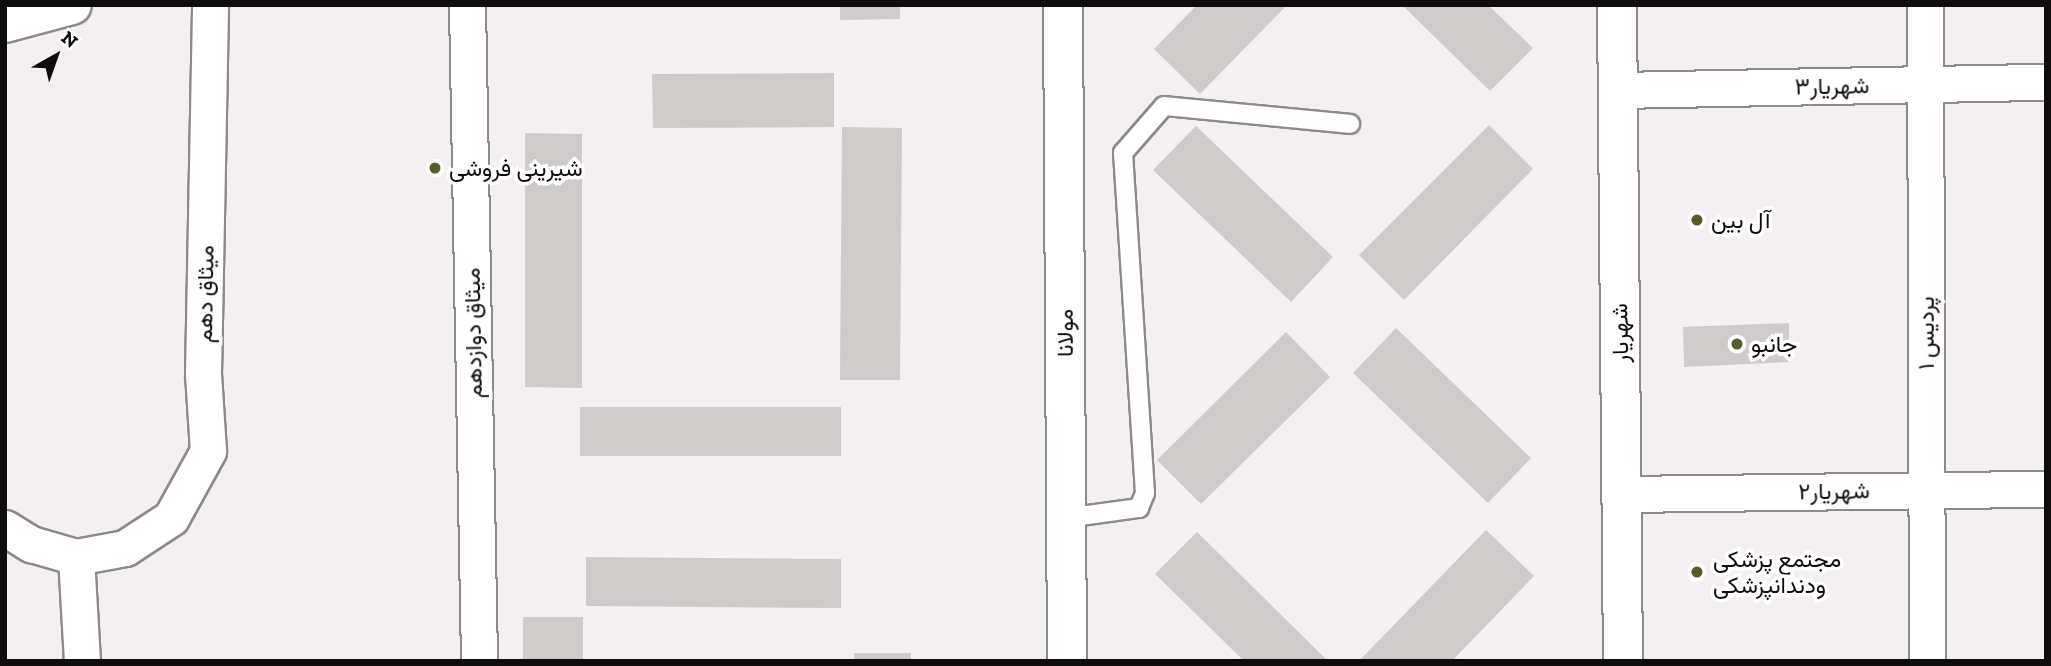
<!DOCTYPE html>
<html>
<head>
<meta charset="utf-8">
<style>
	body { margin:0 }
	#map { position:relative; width:2051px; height:666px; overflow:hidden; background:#f4eff0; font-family:"Zilla Slab",Vazirmatn,serif }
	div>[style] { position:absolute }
	.building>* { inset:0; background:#cfcbca }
	.roads { filter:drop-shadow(2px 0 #8e898a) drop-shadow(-2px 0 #8e898a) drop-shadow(0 2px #8e898a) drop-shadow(0 -2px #8e898a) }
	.lane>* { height:18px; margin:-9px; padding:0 9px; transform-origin:9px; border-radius:9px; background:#fff }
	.street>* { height:35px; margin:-17.5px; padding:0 17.5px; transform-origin:17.5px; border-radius:17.5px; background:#fff }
	.secondary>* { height:38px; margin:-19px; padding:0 19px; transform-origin:19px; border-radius:19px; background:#fff }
	.primary>* { height:38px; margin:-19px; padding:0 19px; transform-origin:19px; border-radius:19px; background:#fff }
	.dots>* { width:19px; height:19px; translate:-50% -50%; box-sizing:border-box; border:4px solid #fffefe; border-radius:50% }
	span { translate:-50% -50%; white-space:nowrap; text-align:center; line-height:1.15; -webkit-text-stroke:7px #fffefe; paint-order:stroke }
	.street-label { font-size:23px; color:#0e0c0d }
	.poi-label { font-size:23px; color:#0e0c0d }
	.left { translate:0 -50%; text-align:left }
	.frame { position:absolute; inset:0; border:7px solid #0e0c0d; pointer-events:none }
	.north { position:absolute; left:21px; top:21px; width:70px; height:70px; -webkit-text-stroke:5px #fffefe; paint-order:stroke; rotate:40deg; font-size:19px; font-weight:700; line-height:28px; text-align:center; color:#0e0c0d }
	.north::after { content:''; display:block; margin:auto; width:24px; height:32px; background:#0e0c0d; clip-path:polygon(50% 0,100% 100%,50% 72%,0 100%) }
</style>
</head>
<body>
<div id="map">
	<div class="building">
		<i style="clip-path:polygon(840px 5px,900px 5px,900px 19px,840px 20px)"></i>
		<i style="clip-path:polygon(1197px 5px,1287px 5px,1200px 94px,1154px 49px)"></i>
		<i style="clip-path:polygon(1402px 5px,1488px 5px,1533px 48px,1490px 91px)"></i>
		<i style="clip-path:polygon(834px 73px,834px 127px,653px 128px,652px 74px)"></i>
		<i style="clip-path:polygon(1489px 125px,1533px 169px,1404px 300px,1359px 255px)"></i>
		<i style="clip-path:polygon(1196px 126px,1333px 257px,1291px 302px,1153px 170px)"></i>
		<i style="clip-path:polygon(842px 127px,902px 128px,900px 380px,840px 380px)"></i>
		<i style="clip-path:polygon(525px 133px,582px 134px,582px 388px,525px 387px)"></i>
		<i style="clip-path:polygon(1789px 323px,1789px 362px,1684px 367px,1683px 327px)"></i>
		<i style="clip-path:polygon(1396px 328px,1531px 458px,1488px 503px,1353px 373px)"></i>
		<i style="clip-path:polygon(1286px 332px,1330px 377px,1201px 504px,1157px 460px)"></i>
		<i style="clip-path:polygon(580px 407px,841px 407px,841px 456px,580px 456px)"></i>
		<i style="clip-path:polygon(1486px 530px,1534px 576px,1452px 661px,1359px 661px)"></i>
		<i style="clip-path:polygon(1197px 532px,1328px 661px,1244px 661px,1155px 574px)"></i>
		<i style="clip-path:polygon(586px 557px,841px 559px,841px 608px,586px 606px)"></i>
		<i style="clip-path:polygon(523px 617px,583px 617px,583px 661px,523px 661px)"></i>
		<i style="clip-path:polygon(854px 653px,911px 653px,911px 661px,854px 661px)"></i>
	</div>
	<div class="roads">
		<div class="lane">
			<i style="left:1066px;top:518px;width:74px;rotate:-7.8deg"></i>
			<i style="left:1139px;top:508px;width:16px;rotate:-68deg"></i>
			<i style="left:1145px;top:493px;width:341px;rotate:-93.7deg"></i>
			<i style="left:1123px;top:153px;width:62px;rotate:-48.9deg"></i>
			<i style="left:1164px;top:106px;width:187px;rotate:5.5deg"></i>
		</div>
		<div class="street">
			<i style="left:467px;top:5px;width:656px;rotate:88.95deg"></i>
			<i style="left:1925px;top:5px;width:656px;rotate:89.83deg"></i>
			<i style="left:1618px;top:90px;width:428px;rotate:-1.1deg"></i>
			<i style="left:1622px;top:494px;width:424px;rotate:-0.7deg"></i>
			<i style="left:5px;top:528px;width:31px;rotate:32deg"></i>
			<i style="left:31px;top:544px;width:47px;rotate:16.1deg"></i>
			<i style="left:76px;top:557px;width:50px;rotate:-10.4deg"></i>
			<i style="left:125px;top:548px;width:55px;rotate:-33.1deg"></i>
			<i style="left:171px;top:518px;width:77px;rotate:-61.1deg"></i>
			<i style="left:208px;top:451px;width:77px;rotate:-93.7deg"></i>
			<i style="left:203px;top:374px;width:369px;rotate:-88.9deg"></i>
			<i style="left:76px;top:557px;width:104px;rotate:86.7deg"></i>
		</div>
		<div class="secondary">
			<i style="left:1617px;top:5px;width:656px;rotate:89.48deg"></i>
			<i style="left:5px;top:23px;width:69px;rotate:-15deg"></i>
		</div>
		<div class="primary">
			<i style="left:1063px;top:5px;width:656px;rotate:89.65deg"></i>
		</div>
	</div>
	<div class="dots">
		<i style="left:435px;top:168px;background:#565c2a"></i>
		<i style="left:1697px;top:220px;background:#565c2a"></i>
		<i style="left:1737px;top:344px;background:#565c2a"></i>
		<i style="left:1697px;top:572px;background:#565c2a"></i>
	</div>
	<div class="street-label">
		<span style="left:1832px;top:86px;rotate:-1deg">شهریار۳</span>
		<span style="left:205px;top:294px;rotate:-89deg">میثاق دهم</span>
		<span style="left:473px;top:333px;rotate:-91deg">میثاق دوازدهم</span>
		<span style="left:1065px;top:333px;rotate:-90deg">مولانا</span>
		<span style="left:1620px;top:333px;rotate:-91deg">شهریار</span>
		<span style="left:1926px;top:333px;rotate:-90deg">پردیس ۱</span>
		<span style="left:1834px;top:491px;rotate:-1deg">شهریار۲</span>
	</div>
	<div class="poi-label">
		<span class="left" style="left:449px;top:168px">شیرینی فروشی</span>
		<span class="left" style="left:1711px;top:220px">آل بین</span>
		<span class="left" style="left:1751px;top:344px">جانبو</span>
		<span class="left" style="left:1713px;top:572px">مجتمع پزشکی<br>ودندانپزشکی</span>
	</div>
	<div class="frame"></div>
	<div class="north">N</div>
</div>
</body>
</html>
